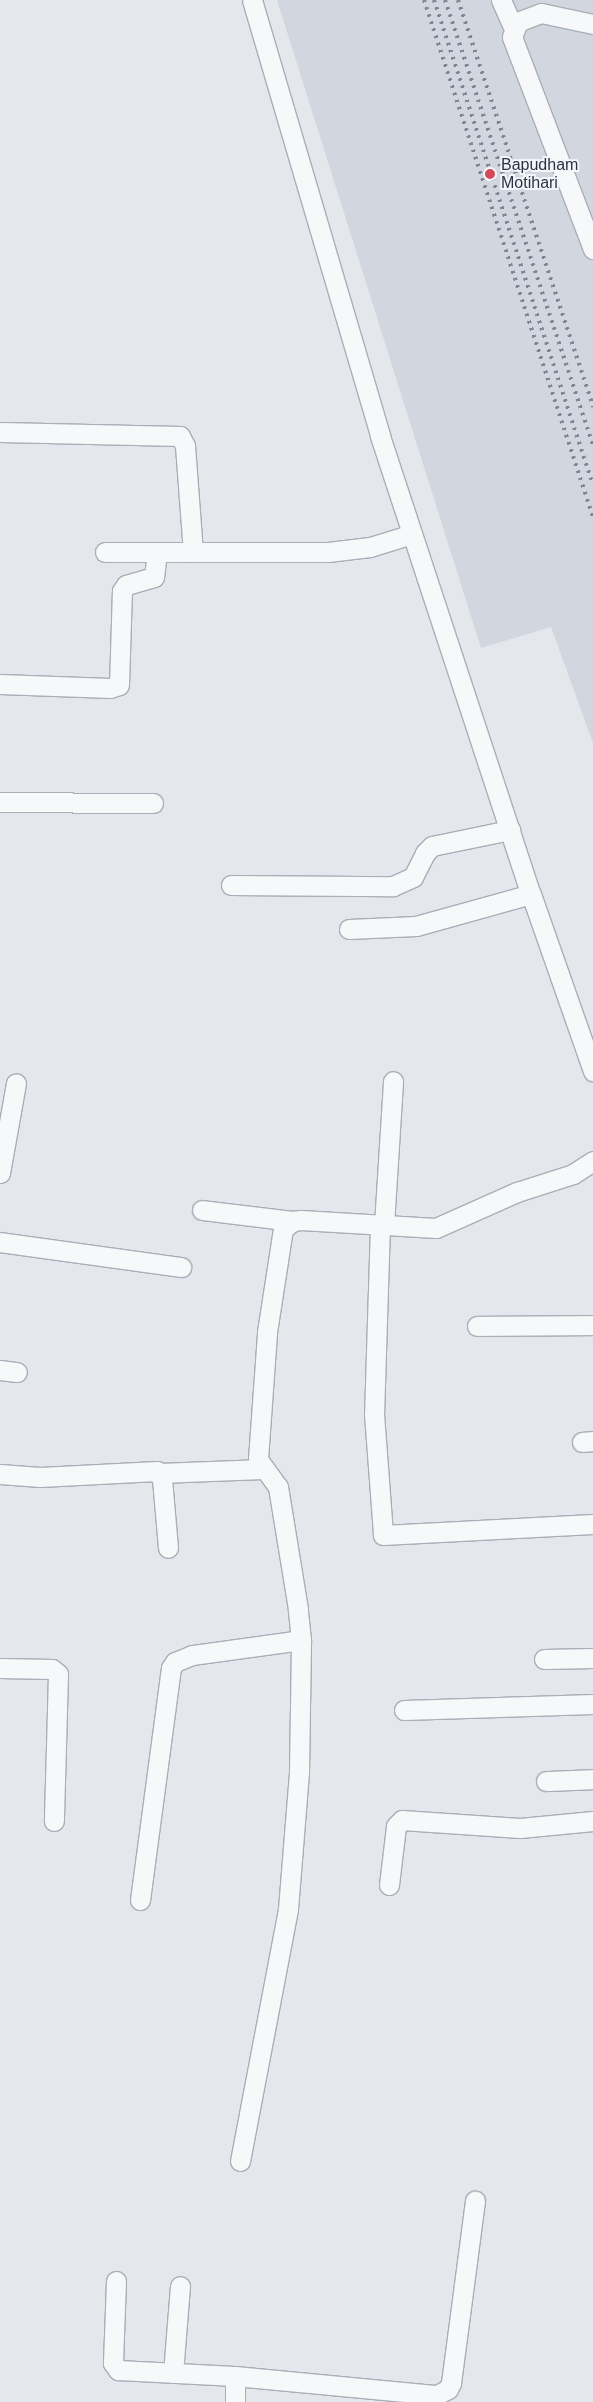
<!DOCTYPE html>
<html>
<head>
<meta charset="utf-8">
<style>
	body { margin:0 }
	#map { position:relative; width:593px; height:2402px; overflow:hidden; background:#e4e7ec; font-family:Helvetica,sans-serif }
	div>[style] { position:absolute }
	.built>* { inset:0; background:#d2d6de }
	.roads { filter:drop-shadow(1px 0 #a9aeb7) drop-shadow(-1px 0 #a9aeb7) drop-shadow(0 1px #a9aeb7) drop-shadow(0 -1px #a9aeb7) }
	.minor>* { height:19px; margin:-9.5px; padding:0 9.5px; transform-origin:9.5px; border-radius:9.5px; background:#f7f8fa }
	.rail>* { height:4px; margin-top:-2px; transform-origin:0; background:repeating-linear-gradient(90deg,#7d8696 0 2.5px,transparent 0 7.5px) }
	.dots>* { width:14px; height:14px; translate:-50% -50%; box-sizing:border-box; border:2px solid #f4f6f9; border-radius:50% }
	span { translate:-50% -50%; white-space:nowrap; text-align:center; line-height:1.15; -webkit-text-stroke:4px #f4f6f9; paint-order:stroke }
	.poi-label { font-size:16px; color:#2b3445 }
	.left { translate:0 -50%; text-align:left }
</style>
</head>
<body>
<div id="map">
	<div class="built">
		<i style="clip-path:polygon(277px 0,593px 0,593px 743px,551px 627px,481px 648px)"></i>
	</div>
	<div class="roads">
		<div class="minor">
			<i style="left:252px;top:0;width:454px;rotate:73.6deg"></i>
			<i style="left:380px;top:436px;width:482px;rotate:71.8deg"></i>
			<i style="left:531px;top:894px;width:188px;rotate:70.7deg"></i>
			<i style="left:501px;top:0;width:32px;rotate:66deg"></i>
			<i style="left:593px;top:24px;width:53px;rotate:-168.1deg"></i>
			<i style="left:541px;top:13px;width:25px;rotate:159deg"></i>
			<i style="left:518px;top:22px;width:16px;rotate:112deg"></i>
			<i style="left:512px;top:37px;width:227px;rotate:69.1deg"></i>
			<i style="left:1px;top:432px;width:179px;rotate:1.3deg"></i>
			<i style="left:180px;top:436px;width:11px;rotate:63deg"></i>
			<i style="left:185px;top:446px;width:106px;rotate:85.7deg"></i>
			<i style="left:105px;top:552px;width:223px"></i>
			<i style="left:328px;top:552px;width:42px;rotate:-6.8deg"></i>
			<i style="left:370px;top:547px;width:44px;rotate:-17.2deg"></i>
			<i style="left:0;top:684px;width:110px;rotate:2.1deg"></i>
			<i style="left:110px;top:688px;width:9px;rotate:-18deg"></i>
			<i style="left:119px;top:685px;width:94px;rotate:-88.2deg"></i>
			<i style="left:122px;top:591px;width:7px;rotate:-56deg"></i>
			<i style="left:126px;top:585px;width:29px;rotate:-16deg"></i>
			<i style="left:154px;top:577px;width:25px;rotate:-83deg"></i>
			<i style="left:0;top:802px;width:153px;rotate:0.4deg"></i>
			<i style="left:231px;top:885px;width:162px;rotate:0.4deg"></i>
			<i style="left:393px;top:886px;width:22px;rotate:-24deg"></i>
			<i style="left:413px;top:877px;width:27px;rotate:-63deg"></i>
			<i style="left:425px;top:853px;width:10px;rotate:-45deg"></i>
			<i style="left:432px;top:846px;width:80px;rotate:-11.6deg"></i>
			<i style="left:349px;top:929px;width:67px;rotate:-2.6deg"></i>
			<i style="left:416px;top:926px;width:119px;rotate:-15.5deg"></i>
			<i style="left:0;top:1173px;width:91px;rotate:-79.9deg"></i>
			<i style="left:202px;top:1210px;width:92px;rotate:6.9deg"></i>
			<i style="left:380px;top:1225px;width:189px;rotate:91.8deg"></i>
			<i style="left:374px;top:1414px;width:121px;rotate:85.7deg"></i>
			<i style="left:383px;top:1535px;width:210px;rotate:-3deg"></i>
			<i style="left:384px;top:1225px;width:144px;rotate:-86.4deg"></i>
			<i style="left:0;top:1242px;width:183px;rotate:7.9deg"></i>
			<i style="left:477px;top:1326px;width:116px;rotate:-0.5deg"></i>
			<i style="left:0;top:1370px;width:17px;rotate:7deg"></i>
			<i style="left:582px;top:1442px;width:11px;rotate:-5deg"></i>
			<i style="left:159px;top:1473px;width:104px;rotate:-2.2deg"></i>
			<i style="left:0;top:1474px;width:40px;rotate:4.3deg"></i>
			<i style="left:40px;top:1477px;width:117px;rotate:-2.9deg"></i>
			<i style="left:157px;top:1471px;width:9px;rotate:58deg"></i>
			<i style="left:162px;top:1479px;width:69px;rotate:85deg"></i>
			<i style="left:544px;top:1659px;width:49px;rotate:-1.2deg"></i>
			<i style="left:0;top:1668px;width:52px;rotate:1.1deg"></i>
			<i style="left:52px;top:1669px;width:8px;rotate:40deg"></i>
			<i style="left:58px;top:1674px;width:147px;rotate:91.6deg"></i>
			<i style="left:404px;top:1710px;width:189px;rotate:-1.8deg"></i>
			<i style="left:546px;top:1781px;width:47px;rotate:-2.4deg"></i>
			<i style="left:389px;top:1885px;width:59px;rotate:-83.2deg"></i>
			<i style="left:396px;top:1826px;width:8px;rotate:-45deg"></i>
			<i style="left:402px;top:1820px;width:118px;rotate:3.9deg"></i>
			<i style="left:520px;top:1828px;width:73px;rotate:-5.5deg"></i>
			<i style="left:140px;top:1900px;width:234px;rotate:-82.4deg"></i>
			<i style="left:171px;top:1668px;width:7px;rotate:-56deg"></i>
			<i style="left:175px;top:1662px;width:18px;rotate:-22deg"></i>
			<i style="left:192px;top:1655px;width:110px;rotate:-7.8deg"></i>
			<i style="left:240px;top:2161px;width:257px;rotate:-79.2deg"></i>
			<i style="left:288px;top:1909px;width:138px;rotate:-85.4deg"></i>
			<i style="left:299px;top:1771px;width:131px;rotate:-89.1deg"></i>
			<i style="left:301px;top:1640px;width:31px;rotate:-96deg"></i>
			<i style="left:298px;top:1609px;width:124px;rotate:-99.3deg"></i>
			<i style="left:278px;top:1487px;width:34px;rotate:-126deg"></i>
			<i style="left:258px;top:1459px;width:127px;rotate:-85.9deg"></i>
			<i style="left:267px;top:1332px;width:104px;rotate:-81.2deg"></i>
			<i style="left:283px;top:1229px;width:13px;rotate:-39deg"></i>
			<i style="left:293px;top:1221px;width:8px;rotate:-7deg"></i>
			<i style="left:301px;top:1220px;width:135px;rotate:3.4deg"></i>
			<i style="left:436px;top:1228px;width:89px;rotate:-24deg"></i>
			<i style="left:517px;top:1192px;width:59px;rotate:-17.8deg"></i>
			<i style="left:573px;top:1174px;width:24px;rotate:-33deg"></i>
			<i style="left:116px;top:2281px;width:82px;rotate:92.1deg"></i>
			<i style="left:113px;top:2363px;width:9px;rotate:54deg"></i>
			<i style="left:118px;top:2370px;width:117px;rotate:2.9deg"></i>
			<i style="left:235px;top:2376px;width:203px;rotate:5.4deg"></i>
			<i style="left:437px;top:2395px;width:13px;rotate:-29deg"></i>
			<i style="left:448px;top:2389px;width:7px;rotate:-63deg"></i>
			<i style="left:451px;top:2383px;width:184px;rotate:-82.5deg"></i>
			<i style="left:173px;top:2373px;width:87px;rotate:-85.4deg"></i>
			<i style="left:235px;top:2402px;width:26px;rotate:-90deg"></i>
		</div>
	</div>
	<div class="rail">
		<i style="left:424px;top:0;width:544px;rotate:71.9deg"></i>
		<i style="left:434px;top:0;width:510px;rotate:71.85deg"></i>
		<i style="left:445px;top:0;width:469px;rotate:71.6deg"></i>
		<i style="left:458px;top:0;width:429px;rotate:71.6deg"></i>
	</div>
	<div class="dots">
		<i style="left:490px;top:174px;background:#d1495b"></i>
	</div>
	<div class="poi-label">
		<span class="left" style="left:501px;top:174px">Bapudham<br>Motihari</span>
	</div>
</div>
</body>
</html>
